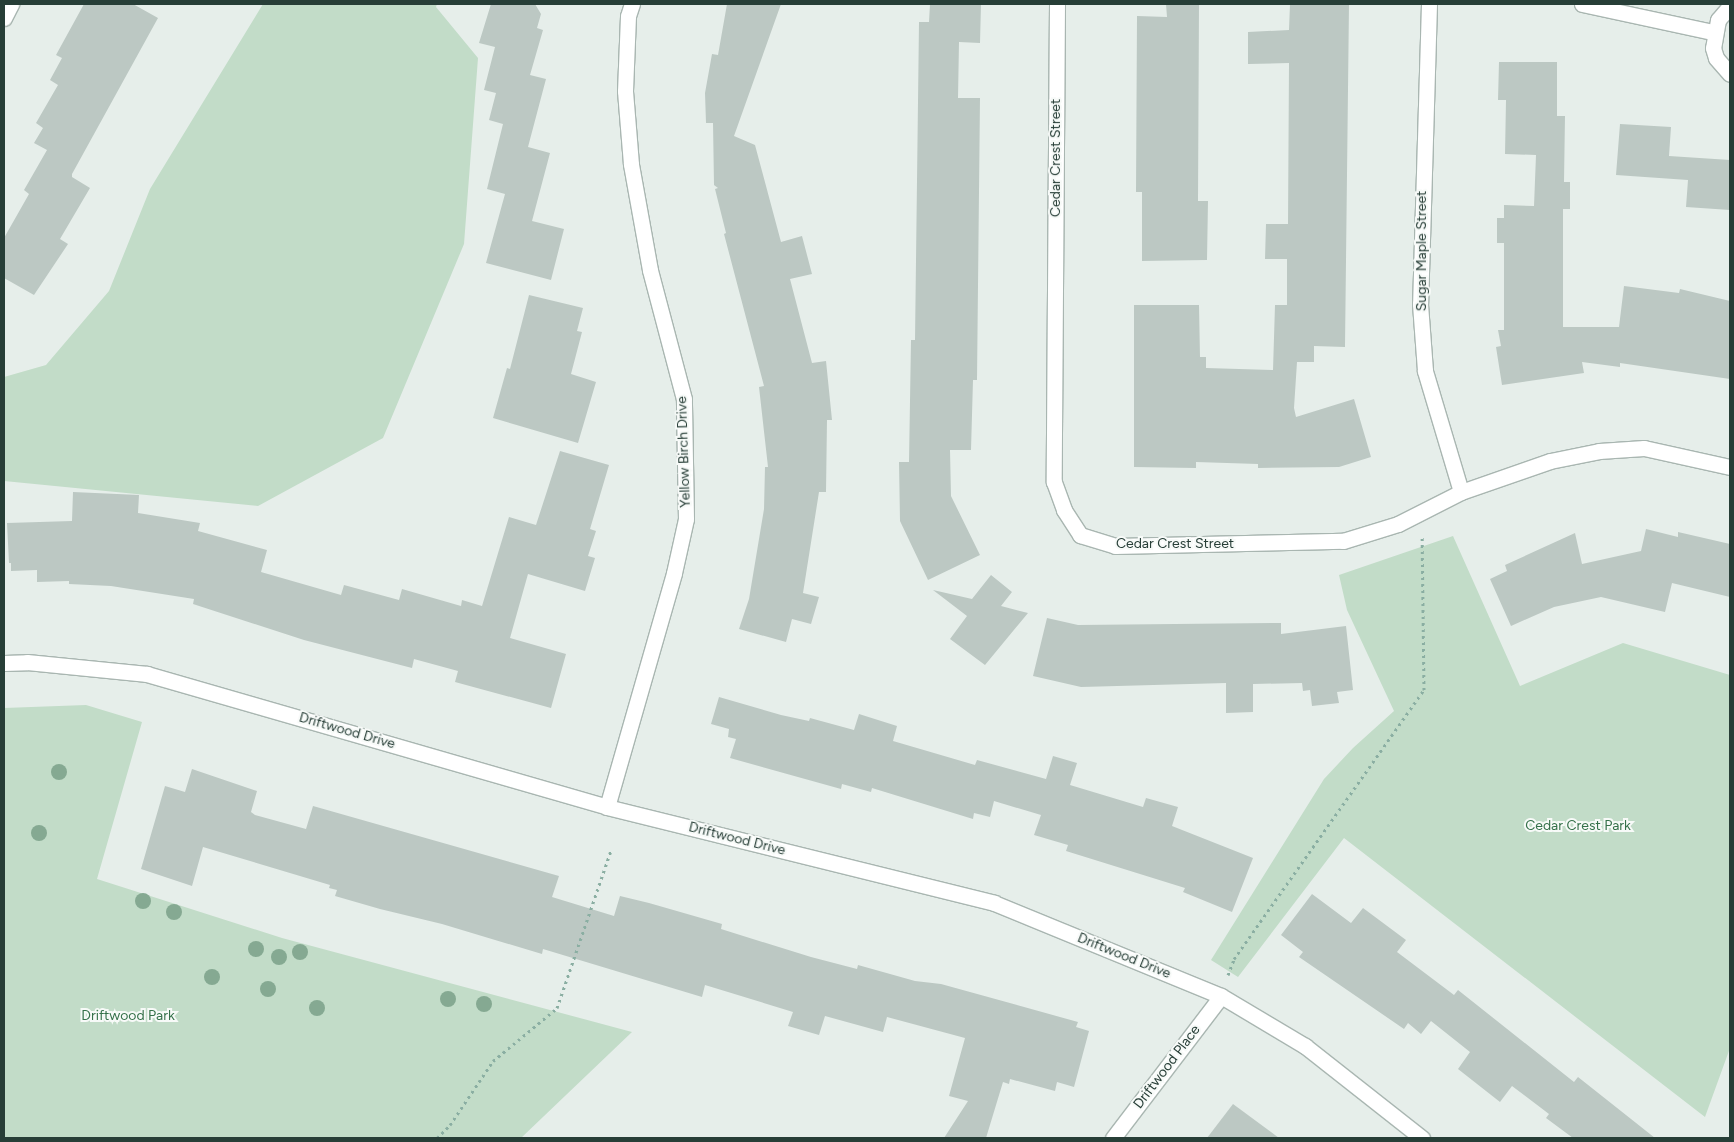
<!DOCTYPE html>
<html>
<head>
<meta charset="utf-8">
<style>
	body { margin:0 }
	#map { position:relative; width:1734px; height:1142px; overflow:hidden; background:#e6eeea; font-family:Figtree,sans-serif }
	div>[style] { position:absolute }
	.green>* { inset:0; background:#c2dcc8 }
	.building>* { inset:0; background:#bcc8c3 }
	.path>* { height:3px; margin-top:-1.5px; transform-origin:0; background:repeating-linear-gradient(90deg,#8aaea2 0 2.5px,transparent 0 6.5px) }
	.roads { filter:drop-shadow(1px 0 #a9b6b1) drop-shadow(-1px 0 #a9b6b1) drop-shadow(0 1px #a9b6b1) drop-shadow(0 -1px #a9b6b1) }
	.street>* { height:15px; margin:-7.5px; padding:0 7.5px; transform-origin:7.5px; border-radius:7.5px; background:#fff }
	.secondary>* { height:15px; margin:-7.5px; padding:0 7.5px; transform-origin:7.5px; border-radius:7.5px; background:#fff }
	.trees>* { width:16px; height:16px; margin:-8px; border-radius:50%; background:#85a992 }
	span { translate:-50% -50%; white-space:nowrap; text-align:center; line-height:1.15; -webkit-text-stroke:4px #f7faf8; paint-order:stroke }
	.street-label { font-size:14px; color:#273e37 }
	.park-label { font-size:14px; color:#35714a }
	.frame { position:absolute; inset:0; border:5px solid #273e37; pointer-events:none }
</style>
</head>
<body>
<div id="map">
	<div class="green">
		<i style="clip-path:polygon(263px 4px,437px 4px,436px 7px,478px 58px,464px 244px,383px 438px,258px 506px,4px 481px,4px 377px,46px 365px,109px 291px,150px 189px)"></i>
		<i style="clip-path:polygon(1453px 536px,1520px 686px,1623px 643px,1730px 675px,1730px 1048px,1705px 1117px,1344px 838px,1238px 977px,1211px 960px,1324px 779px,1353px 748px,1394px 711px,1347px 610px,1339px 575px)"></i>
		<i style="clip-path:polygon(86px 705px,142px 722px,97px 879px,282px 938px,632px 1032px,521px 1138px,4px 1138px,4px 708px)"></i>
	</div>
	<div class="building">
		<i style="clip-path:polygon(84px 4px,133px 4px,158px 18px,72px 174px,72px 177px,90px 188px,60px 239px,68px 244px,34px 295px,4px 278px,4px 238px,29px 194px,24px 190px,47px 150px,34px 143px,43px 128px,36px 123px,58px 85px,50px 80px,62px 58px,56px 55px)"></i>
		<i style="clip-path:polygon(491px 4px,535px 4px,541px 14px,537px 28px,543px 30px,530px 75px,546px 79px,528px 147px,550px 153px,532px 221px,564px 229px,551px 280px,486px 263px,505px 194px,487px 189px,503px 124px,489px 120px,496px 93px,484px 90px,495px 47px,479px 43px)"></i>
		<i style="clip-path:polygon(727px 4px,781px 4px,734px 136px,755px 145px,781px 242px,802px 236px,812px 274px,790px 279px,812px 363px,826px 361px,832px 420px,827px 420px,826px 492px,819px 492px,803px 593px,819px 597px,811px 624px,792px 619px,786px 642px,739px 629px,749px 599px,764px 509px,765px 467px,768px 467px,759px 387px,764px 386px,724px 234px,726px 233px,715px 189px,718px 188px,714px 185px,713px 123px,706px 123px,705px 93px,712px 54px,718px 55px)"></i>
		<i style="clip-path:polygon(930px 4px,981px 4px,980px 43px,959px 42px,958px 98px,980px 98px,977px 380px,973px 380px,971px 450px,950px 450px,951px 496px,980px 555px,928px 580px,900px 521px,899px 462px,909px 462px,911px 340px,915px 340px,919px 22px,929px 22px)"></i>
		<i style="clip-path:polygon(1166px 4px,1199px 4px,1198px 201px,1208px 201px,1207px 260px,1142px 261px,1142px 192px,1136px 192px,1137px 16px,1167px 17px)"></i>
		<i style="clip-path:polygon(1290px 4px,1349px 4px,1345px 347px,1314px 346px,1314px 362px,1297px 362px,1294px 408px,1296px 417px,1354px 399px,1371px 457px,1339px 467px,1258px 468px,1258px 464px,1196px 462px,1196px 468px,1134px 467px,1134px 305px,1199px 305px,1200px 357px,1206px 357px,1206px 368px,1273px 370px,1275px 305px,1287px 305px,1287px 259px,1265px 259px,1266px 224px,1288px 224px,1289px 63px,1248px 64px,1248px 32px,1289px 30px)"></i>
		<i style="clip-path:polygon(1499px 62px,1557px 62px,1557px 116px,1565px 116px,1564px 182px,1570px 182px,1570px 209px,1563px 209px,1563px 327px,1619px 327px,1624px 286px,1679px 293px,1680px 289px,1730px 301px,1730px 379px,1620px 363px,1620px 367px,1582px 362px,1584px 373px,1502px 385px,1496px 347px,1501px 346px,1498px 330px,1504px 330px,1504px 243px,1497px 243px,1497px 218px,1504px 218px,1504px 205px,1534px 206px,1536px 155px,1505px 154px,1506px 100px,1498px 100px)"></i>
		<i style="clip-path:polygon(1620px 124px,1671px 127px,1669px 156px,1730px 160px,1730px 210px,1686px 207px,1688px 180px,1616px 175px)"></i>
		<i style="clip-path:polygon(529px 295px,583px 308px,577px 331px,582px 332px,571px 374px,596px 382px,578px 443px,493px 418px,507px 368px,510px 369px)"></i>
		<i style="clip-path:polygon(560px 451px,609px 465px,590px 529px,596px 531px,588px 556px,595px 558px,585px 591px,528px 574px,510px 638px,566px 654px,551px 708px,455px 682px,458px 671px,414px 659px,412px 668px,304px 640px,193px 604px,194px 599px,111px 586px,69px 584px,69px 581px,37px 582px,37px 570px,11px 571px,11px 563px,9px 563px,7px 523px,72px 521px,73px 492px,139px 495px,138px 513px,200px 523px,198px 531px,267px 550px,261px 572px,341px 595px,344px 585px,399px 600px,402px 589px,461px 606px,462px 600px,482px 606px,509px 517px,536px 525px)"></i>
		<i style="clip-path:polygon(1646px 529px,1678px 537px,1678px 532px,1730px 544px,1730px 597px,1672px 583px,1665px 612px,1601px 597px,1554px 607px,1511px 626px,1490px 579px,1507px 571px,1505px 565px,1575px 533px,1582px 564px,1641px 551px)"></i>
		<i style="clip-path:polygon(991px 575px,1012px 592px,1001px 606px,1028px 613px,985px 665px,950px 639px,967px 616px,933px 590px,972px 599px)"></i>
		<i style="clip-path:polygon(1047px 618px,1078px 625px,1281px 623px,1281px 634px,1346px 626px,1353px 690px,1337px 692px,1339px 703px,1312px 706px,1310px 690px,1303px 691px,1302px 683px,1253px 684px,1253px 712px,1226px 713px,1226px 683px,1081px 687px,1033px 676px)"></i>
		<i style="clip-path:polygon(719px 697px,781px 715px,809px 721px,810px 718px,854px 730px,859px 714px,897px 726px,893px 741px,975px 765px,977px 760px,1046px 779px,1053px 756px,1077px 763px,1070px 785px,1143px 807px,1146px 798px,1178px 807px,1172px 826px,1253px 858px,1232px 912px,1183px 892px,1185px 888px,1066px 851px,1068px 845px,1034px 835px,1041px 815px,994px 801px,990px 817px,974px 813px,973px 819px,872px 788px,871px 792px,842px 784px,841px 789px,730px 758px,736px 739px,728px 737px,729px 729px,711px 724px)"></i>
		<i style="clip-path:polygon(192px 769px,257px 791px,251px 812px,255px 815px,306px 829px,313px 806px,559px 876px,552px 897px,614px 916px,620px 896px,649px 903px,722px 924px,721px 929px,811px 957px,857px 969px,858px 965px,915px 981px,941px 984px,1078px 1022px,1076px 1027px,1089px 1031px,1074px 1087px,1057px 1082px,1055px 1091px,1010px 1079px,1009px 1084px,1003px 1082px,986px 1138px,944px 1138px,968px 1101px,949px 1096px,965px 1038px,887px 1017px,883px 1032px,825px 1016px,819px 1035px,788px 1026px,793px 1012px,705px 985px,702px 997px,543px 949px,542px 954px,442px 924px,380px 909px,335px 896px,337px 890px,329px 888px,330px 885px,203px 847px,192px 886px,141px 869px,165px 786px,185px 792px)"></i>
		<i style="clip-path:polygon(1312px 894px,1351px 923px,1363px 908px,1406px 940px,1397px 952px,1454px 995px,1458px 990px,1574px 1082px,1578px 1077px,1655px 1138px,1573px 1138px,1546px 1118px,1549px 1114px,1512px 1086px,1500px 1102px,1458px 1069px,1470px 1052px,1431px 1021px,1421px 1034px,1408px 1023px,1404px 1029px,1299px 957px,1303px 952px,1281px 935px)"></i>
		<i style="clip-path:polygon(1233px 1104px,1279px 1138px,1207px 1138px)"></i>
	</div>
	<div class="path">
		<i style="left:1228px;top:975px;width:17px;rotate:-69deg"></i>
		<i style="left:1234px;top:959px;width:329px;rotate:-54.8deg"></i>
		<i style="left:1424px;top:690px;width:153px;rotate:-90.7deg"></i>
		<i style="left:437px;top:1138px;width:18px;rotate:-45deg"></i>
		<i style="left:450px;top:1125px;width:77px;rotate:-56.1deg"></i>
		<i style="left:493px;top:1061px;width:83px;rotate:-39.6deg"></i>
		<i style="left:557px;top:1008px;width:167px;rotate:-71.1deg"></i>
	</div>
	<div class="roads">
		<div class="street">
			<i style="left:1057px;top:4px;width:478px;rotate:90.4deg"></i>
			<i style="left:1054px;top:482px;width:30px;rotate:70deg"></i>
			<i style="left:1064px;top:510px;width:30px;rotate:57deg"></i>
			<i style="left:1080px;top:535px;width:37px;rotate:17deg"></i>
			<i style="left:1115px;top:546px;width:228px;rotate:-1.3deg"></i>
			<i style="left:1343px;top:541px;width:58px;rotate:-17.2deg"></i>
			<i style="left:1398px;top:524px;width:71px;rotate:-26.9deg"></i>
			<i style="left:1461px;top:492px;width:94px;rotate:-19.2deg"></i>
			<i style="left:1550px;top:461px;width:50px;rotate:-11.5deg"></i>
			<i style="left:1599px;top:451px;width:45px;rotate:-3.8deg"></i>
			<i style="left:1644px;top:448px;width:88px;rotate:12.5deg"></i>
			<i style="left:1429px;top:4px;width:300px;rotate:91.7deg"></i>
			<i style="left:1420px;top:304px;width:67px;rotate:85.7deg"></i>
			<i style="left:1425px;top:371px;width:126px;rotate:73.4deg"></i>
			<i style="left:1582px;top:4px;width:134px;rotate:12.1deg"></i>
			<i style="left:1730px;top:6px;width:18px;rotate:131deg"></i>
			<i style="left:1718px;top:20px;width:28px;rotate:100deg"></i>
			<i style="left:1713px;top:48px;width:10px;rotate:73deg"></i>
			<i style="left:1716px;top:58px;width:21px;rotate:49deg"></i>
			<i style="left:4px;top:18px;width:16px;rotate:-63deg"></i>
			<i style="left:607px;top:807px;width:243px;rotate:-74deg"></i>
			<i style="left:674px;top:573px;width:55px;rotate:-77.5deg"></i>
			<i style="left:686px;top:519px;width:120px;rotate:-91deg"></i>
			<i style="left:684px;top:399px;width:133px;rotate:-104.8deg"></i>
			<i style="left:650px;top:270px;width:108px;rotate:-100.2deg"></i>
			<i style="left:631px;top:164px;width:73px;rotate:-94.7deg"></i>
			<i style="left:625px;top:91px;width:75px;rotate:-87.7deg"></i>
			<i style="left:628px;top:16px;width:13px;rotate:-72deg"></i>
			<i style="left:1113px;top:1138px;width:178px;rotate:-52.7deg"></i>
		</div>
		<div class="secondary">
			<i style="left:4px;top:663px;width:23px;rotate:-2deg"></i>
			<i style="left:27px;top:662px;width:121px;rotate:5.7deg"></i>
			<i style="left:147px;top:674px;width:479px;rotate:16.1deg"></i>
			<i style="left:607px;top:807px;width:399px;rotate:13.9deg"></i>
			<i style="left:994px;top:903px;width:245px;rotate:22.3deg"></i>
			<i style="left:1221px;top:996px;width:98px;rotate:30.8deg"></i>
			<i style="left:1305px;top:1046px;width:149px;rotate:38.2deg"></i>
		</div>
	</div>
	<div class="trees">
		<i style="left:59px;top:772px"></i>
		<i style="left:39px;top:833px"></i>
		<i style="left:143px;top:901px"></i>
		<i style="left:174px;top:912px"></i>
		<i style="left:256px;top:949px"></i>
		<i style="left:300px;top:952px"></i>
		<i style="left:279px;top:957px"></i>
		<i style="left:212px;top:977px"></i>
		<i style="left:268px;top:989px"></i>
		<i style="left:448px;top:999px"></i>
		<i style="left:484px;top:1004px"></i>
		<i style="left:317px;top:1008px"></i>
	</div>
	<div class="street-label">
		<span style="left:1056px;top:158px;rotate:-90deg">Cedar Crest Street</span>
		<span style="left:1422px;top:251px;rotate:-90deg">Sugar Maple Street</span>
		<span style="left:684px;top:452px;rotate:-92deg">Yellow Birch Drive</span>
		<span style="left:1175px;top:544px">Cedar Crest Street</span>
		<span style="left:347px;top:731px;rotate:16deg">Driftwood Drive</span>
		<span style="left:737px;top:839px;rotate:14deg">Driftwood Drive</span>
		<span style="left:1124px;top:956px;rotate:22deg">Driftwood Drive</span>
		<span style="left:1167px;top:1067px;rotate:-53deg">Driftwood Place</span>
	</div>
	<div class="park-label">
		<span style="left:1578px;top:826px">Cedar Crest Park</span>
		<span style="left:128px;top:1016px">Driftwood Park</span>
	</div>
	<div class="frame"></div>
</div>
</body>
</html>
